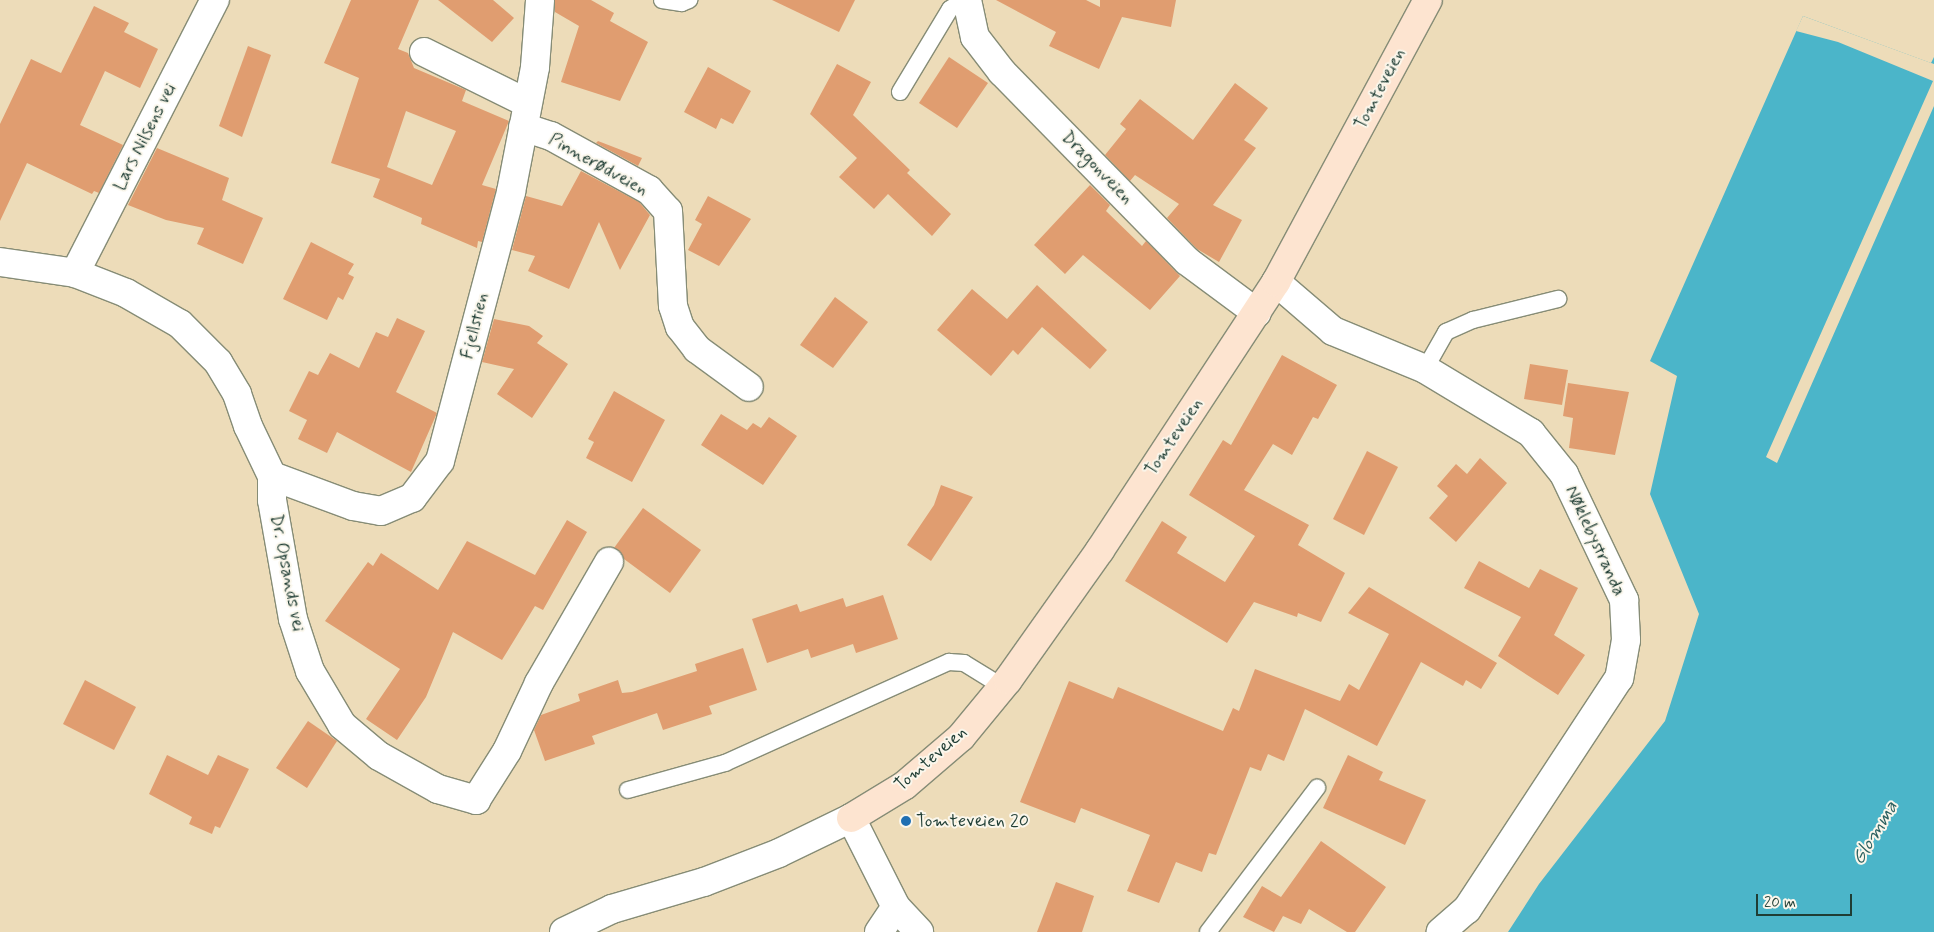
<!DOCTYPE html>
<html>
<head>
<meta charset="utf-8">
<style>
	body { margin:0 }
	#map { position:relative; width:1934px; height:932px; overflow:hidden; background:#eddcb9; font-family:Mynerve,sans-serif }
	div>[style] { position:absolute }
	.water>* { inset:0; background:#4bb5c9 }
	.pier>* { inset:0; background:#eddcb9 }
	.building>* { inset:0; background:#e09d70 }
	.roads { filter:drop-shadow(1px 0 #868c76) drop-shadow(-1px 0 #868c76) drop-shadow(0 1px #868c76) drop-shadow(0 -1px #868c76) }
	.lane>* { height:16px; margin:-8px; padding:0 8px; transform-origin:8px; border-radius:8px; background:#fff }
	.street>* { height:28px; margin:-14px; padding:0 14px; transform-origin:14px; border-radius:14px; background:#fff }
	.secondary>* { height:28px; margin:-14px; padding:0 14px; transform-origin:14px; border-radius:14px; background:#fde4d0 }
	.dots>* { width:14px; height:14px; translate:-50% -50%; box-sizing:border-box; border:2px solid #fbf7ec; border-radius:50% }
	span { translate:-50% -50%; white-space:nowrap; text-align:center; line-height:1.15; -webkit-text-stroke:4px #fbf7ec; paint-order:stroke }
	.street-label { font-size:18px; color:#1f3d34 }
	.poi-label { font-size:18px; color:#1f3d34 }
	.left { translate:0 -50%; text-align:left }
	.water-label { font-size:19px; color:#2c6161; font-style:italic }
	.scale { position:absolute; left:1756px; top:894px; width:96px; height:22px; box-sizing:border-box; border:2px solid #1f3d34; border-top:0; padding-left:6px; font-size:15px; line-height:18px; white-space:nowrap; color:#1f3d34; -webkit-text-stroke:4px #fbf7ec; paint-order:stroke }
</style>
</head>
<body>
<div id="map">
	<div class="water">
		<i style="clip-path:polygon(1803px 16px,1931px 63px,1934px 57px,1934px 932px,1508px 932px,1539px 884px,1665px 721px,1699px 614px,1650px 494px,1677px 376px,1650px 361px)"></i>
	</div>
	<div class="pier">
		<i style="clip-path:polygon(1803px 16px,1934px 64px,1934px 106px,1777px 463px,1766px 457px,1933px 81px,1838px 42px,1796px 31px)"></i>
	</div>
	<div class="building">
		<i style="clip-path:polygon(evenodd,351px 0,419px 0,398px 49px,408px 53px,414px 68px,466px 90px,462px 101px,509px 121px,482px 185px,496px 189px,482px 242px,478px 241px,477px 248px,421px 224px,422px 218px,373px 197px,380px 179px,331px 163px,359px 78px,324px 63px,351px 0,406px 111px,456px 131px,432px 185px,387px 167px,406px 111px)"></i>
		<i style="clip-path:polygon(438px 0,493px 0,514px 18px,492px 42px)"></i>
		<i style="clip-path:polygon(555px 0,591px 0,614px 13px,610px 21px,648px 42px,620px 101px,561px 82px,579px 26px,555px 12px)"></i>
		<i style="clip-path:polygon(772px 0,855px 0,839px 32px)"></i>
		<i style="clip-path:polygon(996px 0,1086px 0,1100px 7px,1100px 0,1176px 0,1171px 27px,1122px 17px,1099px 69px,1049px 46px,1056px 32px)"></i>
		<i style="clip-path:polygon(94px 6px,129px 23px,124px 32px,158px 49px,140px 88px,105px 71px,80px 125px,123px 145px,99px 193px,94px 191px,92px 194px,27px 163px,0 221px,0 124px,31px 59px,61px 73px)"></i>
		<i style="clip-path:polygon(248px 46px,271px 55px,242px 137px,219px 126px)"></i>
		<i style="clip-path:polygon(949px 57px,988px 83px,957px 128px,919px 103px)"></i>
		<i style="clip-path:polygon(837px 64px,871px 82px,853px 115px,910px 170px,907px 173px,951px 214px,932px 236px,888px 194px,874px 209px,839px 177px,857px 158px,810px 114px)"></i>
		<i style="clip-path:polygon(708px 67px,751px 91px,733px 124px,721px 118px,716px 129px,684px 112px)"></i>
		<i style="clip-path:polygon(1235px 83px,1268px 108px,1244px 140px,1256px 148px,1213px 205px,1242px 220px,1219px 262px,1197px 249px,1167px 218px,1179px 204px,1135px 175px,1130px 181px,1105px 155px,1126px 129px,1120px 124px,1140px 99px,1193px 140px)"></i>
		<i style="clip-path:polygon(598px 141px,642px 158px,638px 166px,596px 143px)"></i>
		<i style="clip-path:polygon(157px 148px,229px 178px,222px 200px,263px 218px,243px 264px,197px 244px,204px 228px,166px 220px,128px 205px)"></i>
		<i style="clip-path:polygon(581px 171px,639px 202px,650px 215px,620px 270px,599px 222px,569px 289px,528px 271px,535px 256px,512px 250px,526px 196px,562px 206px)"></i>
		<i style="clip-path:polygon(1090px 185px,1110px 205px,1106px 211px,1142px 246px,1146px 241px,1180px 276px,1150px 310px,1083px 255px,1065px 274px,1034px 245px)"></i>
		<i style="clip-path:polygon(708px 196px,751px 219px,719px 266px,688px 250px,702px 224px,695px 220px)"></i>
		<i style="clip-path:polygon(311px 242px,354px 264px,348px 274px,354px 277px,343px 300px,338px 297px,327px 320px,283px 299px)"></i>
		<i style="clip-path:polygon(1037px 285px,1107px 350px,1090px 369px,1042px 327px,1018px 355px,1013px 350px,991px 376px,937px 330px,972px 289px,1007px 319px)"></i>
		<i style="clip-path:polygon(835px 297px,868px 322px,833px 368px,800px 345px)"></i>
		<i style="clip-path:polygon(397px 318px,425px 331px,396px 392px,437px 413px,411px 472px,337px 432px,327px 453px,298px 439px,307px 420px,289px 411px,309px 371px,318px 375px,330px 353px,359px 368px,376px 332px,388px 337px)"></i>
		<i style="clip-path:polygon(494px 319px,529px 326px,543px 336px,537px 343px,568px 364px,532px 418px,497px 394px,514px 369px,482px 362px)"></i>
		<i style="clip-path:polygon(1282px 355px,1337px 385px,1318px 419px,1313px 417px,1292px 455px,1273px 444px,1244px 490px,1309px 525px,1298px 545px,1345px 573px,1321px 622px,1298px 613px,1297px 617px,1254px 602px,1227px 643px,1125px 581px,1162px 521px,1187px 537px,1177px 553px,1225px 582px,1255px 536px,1189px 495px,1223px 440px,1231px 445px)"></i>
		<i style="clip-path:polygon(1530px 364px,1568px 370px,1562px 405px,1524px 399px)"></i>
		<i style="clip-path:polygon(1568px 383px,1629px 392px,1615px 455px,1569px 448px,1573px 418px,1563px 416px)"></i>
		<i style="clip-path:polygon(614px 391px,665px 420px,632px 482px,586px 458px,594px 442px,588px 439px)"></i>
		<i style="clip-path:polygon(721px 414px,747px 430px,753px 423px,761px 428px,769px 417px,797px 436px,763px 485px,701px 445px)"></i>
		<i style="clip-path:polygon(1367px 451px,1398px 467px,1364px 535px,1333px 519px)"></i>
		<i style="clip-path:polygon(1480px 458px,1507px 483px,1456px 542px,1429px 518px,1448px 496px,1437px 486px,1456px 464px,1467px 474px)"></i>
		<i style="clip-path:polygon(941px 485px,973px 497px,931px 561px,907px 545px,934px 505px)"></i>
		<i style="clip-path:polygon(643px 508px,701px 550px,670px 593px,624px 559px,614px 548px)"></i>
		<i style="clip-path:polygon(567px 520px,587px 532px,543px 610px,535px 606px,502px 660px,453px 632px,426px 697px,397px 740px,366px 719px,400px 669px,325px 621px,368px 562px,373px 566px,381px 553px,438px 590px,467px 541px,535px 575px)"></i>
		<i style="clip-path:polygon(1479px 561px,1529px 588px,1540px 569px,1578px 588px,1554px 635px,1585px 655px,1558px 695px,1498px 656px,1521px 617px,1464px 588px)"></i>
		<i style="clip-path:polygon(1369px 587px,1497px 663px,1481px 689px,1466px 680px,1463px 686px,1421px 662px,1377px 746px,1305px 709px,1284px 761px,1268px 754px,1261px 771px,1250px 767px,1216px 855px,1209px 853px,1202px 872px,1176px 862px,1159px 903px,1127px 891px,1150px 835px,1081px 808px,1075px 823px,1020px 802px,1069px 681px,1113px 699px,1118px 687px,1223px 731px,1233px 708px,1239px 711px,1255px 669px,1340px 701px,1349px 684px,1359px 690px,1389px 634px,1348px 613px)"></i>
		<i style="clip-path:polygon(883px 595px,898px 639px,856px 653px,853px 644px,811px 658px,808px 649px,767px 663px,752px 619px,797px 604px,800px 612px,843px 598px,846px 607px)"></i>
		<i style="clip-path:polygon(743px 648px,757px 690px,709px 706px,712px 714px,663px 730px,657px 713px,592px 736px,595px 744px,545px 761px,534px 730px,541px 715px,580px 701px,578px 694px,618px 680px,622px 693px,632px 692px,697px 671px,695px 664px)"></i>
		<i style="clip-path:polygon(85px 680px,136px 707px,114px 750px,63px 724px)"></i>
		<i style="clip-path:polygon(308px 721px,337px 741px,307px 788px,276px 768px)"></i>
		<i style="clip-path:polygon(167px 755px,208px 775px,218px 755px,249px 769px,220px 828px,215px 826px,212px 834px,189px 824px,192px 817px,149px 794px)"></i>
		<i style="clip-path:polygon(1348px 755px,1383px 772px,1379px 780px,1426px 800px,1405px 845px,1323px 808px)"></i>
		<i style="clip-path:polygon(1321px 841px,1386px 887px,1355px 932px,1347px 932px,1309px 909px,1301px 924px,1283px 916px,1274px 932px,1243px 917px,1262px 886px,1281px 897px)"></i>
		<i style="clip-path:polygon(1056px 882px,1094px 896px,1082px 932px,1037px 932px)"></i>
	</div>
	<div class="roads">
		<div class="lane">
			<i style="left:662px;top:0;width:20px;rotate:9deg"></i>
			<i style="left:682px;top:3px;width:8px;rotate:-23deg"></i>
			<i style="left:900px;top:92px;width:97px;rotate:-58.9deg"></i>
			<i style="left:950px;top:9px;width:17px;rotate:-33deg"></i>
			<i style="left:1425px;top:369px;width:43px;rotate:-60.4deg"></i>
			<i style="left:1446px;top:332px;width:30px;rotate:-24deg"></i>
			<i style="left:1473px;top:320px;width:88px;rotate:-13.9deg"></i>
			<i style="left:628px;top:790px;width:101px;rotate:-15.6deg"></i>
			<i style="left:725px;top:763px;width:246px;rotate:-24.3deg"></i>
			<i style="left:949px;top:662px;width:15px;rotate:4deg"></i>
			<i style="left:964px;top:663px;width:46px;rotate:31.6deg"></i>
			<i style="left:1208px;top:932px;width:181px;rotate:-52.9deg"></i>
		</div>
		<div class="street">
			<i style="left:967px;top:0;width:38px;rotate:78deg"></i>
			<i style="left:975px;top:37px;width:44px;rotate:52.4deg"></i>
			<i style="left:1002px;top:72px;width:264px;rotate:45.6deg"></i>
			<i style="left:1187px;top:261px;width:87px;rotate:36.6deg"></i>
			<i style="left:424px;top:52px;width:115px;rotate:26.3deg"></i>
			<i style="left:523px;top:127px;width:29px;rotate:18deg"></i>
			<i style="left:551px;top:136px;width:112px;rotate:28.9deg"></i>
			<i style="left:649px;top:190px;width:28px;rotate:48deg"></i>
			<i style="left:668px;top:211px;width:95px;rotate:87deg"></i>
			<i style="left:673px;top:306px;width:22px;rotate:72deg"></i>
			<i style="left:680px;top:327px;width:28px;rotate:52deg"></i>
			<i style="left:697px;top:349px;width:64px;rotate:36.2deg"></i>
			<i style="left:0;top:262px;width:76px;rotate:8.3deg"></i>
			<i style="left:75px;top:273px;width:55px;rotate:21.4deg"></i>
			<i style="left:126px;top:293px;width:62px;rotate:29.9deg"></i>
			<i style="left:180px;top:324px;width:54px;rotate:45deg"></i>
			<i style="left:218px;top:362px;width:37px;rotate:59deg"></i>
			<i style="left:237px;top:394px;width:34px;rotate:71deg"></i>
			<i style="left:248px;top:426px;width:55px;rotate:64.4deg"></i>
			<i style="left:272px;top:476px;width:24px;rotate:90deg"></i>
			<i style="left:272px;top:500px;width:121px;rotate:80deg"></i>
			<i style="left:293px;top:619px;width:55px;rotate:71.9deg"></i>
			<i style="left:310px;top:671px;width:63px;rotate:59.3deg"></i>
			<i style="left:342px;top:725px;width:48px;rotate:40deg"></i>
			<i style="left:379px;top:756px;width:68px;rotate:29.2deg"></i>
			<i style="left:438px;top:789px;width:40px;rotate:16deg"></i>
			<i style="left:476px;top:800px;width:58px;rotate:-57.7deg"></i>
			<i style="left:507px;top:751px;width:75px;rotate:-64.8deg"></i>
			<i style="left:539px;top:683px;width:140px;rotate:-60deg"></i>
			<i style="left:75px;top:273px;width:307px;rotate:-62.9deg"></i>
			<i style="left:1276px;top:282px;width:75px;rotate:40.7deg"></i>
			<i style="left:1333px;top:331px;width:100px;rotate:22.4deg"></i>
			<i style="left:1425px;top:369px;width:124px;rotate:31.1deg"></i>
			<i style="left:1531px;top:433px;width:53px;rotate:51.2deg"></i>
			<i style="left:1564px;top:474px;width:140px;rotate:64.5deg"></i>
			<i style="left:1624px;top:600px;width:40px;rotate:87.1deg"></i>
			<i style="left:1626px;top:640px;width:39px;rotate:100deg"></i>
			<i style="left:1619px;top:678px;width:277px;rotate:123.3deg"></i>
			<i style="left:1467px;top:909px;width:35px;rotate:139deg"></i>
			<i style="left:272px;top:476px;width:86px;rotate:20.3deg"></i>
			<i style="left:353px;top:506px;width:28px;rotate:10deg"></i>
			<i style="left:381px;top:511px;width:34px;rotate:-23deg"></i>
			<i style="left:412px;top:498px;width:46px;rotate:-52.9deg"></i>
			<i style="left:440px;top:461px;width:278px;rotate:-75.2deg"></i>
			<i style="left:511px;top:192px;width:127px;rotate:-79.1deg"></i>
			<i style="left:535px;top:67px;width:67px;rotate:-85.7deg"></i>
			<i style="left:564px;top:932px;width:53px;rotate:-25.6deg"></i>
			<i style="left:612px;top:909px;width:96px;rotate:-16.4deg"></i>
			<i style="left:704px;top:882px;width:80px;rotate:-21.1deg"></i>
			<i style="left:779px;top:853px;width:80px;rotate:-25.9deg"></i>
			<i style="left:851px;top:818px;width:100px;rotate:63.2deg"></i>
			<i style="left:896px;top:907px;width:34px;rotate:47deg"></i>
			<i style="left:879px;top:932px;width:30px;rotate:-56deg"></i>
		</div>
		<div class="secondary">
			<i style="left:851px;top:818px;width:63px;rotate:-31.4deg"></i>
			<i style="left:905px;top:785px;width:74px;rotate:-40.6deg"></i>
			<i style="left:961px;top:737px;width:74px;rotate:-50.5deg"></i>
			<i style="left:1008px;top:680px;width:159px;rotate:-54.7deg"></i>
			<i style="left:1100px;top:550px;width:321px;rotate:-56.7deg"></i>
			<i style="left:1276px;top:282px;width:320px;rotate:-61.7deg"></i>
		</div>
	</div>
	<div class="dots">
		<i style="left:906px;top:821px;background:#1f6fb2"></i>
	</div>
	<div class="street-label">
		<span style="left:1380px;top:89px;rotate:-62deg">Tomteveien</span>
		<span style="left:145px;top:137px;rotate:-63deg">Lars Nilsens vei</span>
		<span style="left:598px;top:165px;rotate:29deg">Pinnerødveien</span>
		<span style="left:1097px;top:168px;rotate:46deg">Dragonveien</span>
		<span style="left:475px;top:326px;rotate:-76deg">Fjellstien</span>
		<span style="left:1174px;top:437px;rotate:-56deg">Tomteveien</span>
		<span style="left:1595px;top:541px;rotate:65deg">Nøklebystranda</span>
		<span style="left:287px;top:573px;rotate:79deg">Dr. Opsands vei</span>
		<span style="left:931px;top:759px;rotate:-41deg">Tomteveien</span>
	</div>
	<div class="poi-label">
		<span class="left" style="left:916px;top:821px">Tomteveien 20</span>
	</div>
	<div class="water-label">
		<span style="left:1875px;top:833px;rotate:-59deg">Glomma</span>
	</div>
	<div class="scale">20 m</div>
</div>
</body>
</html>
